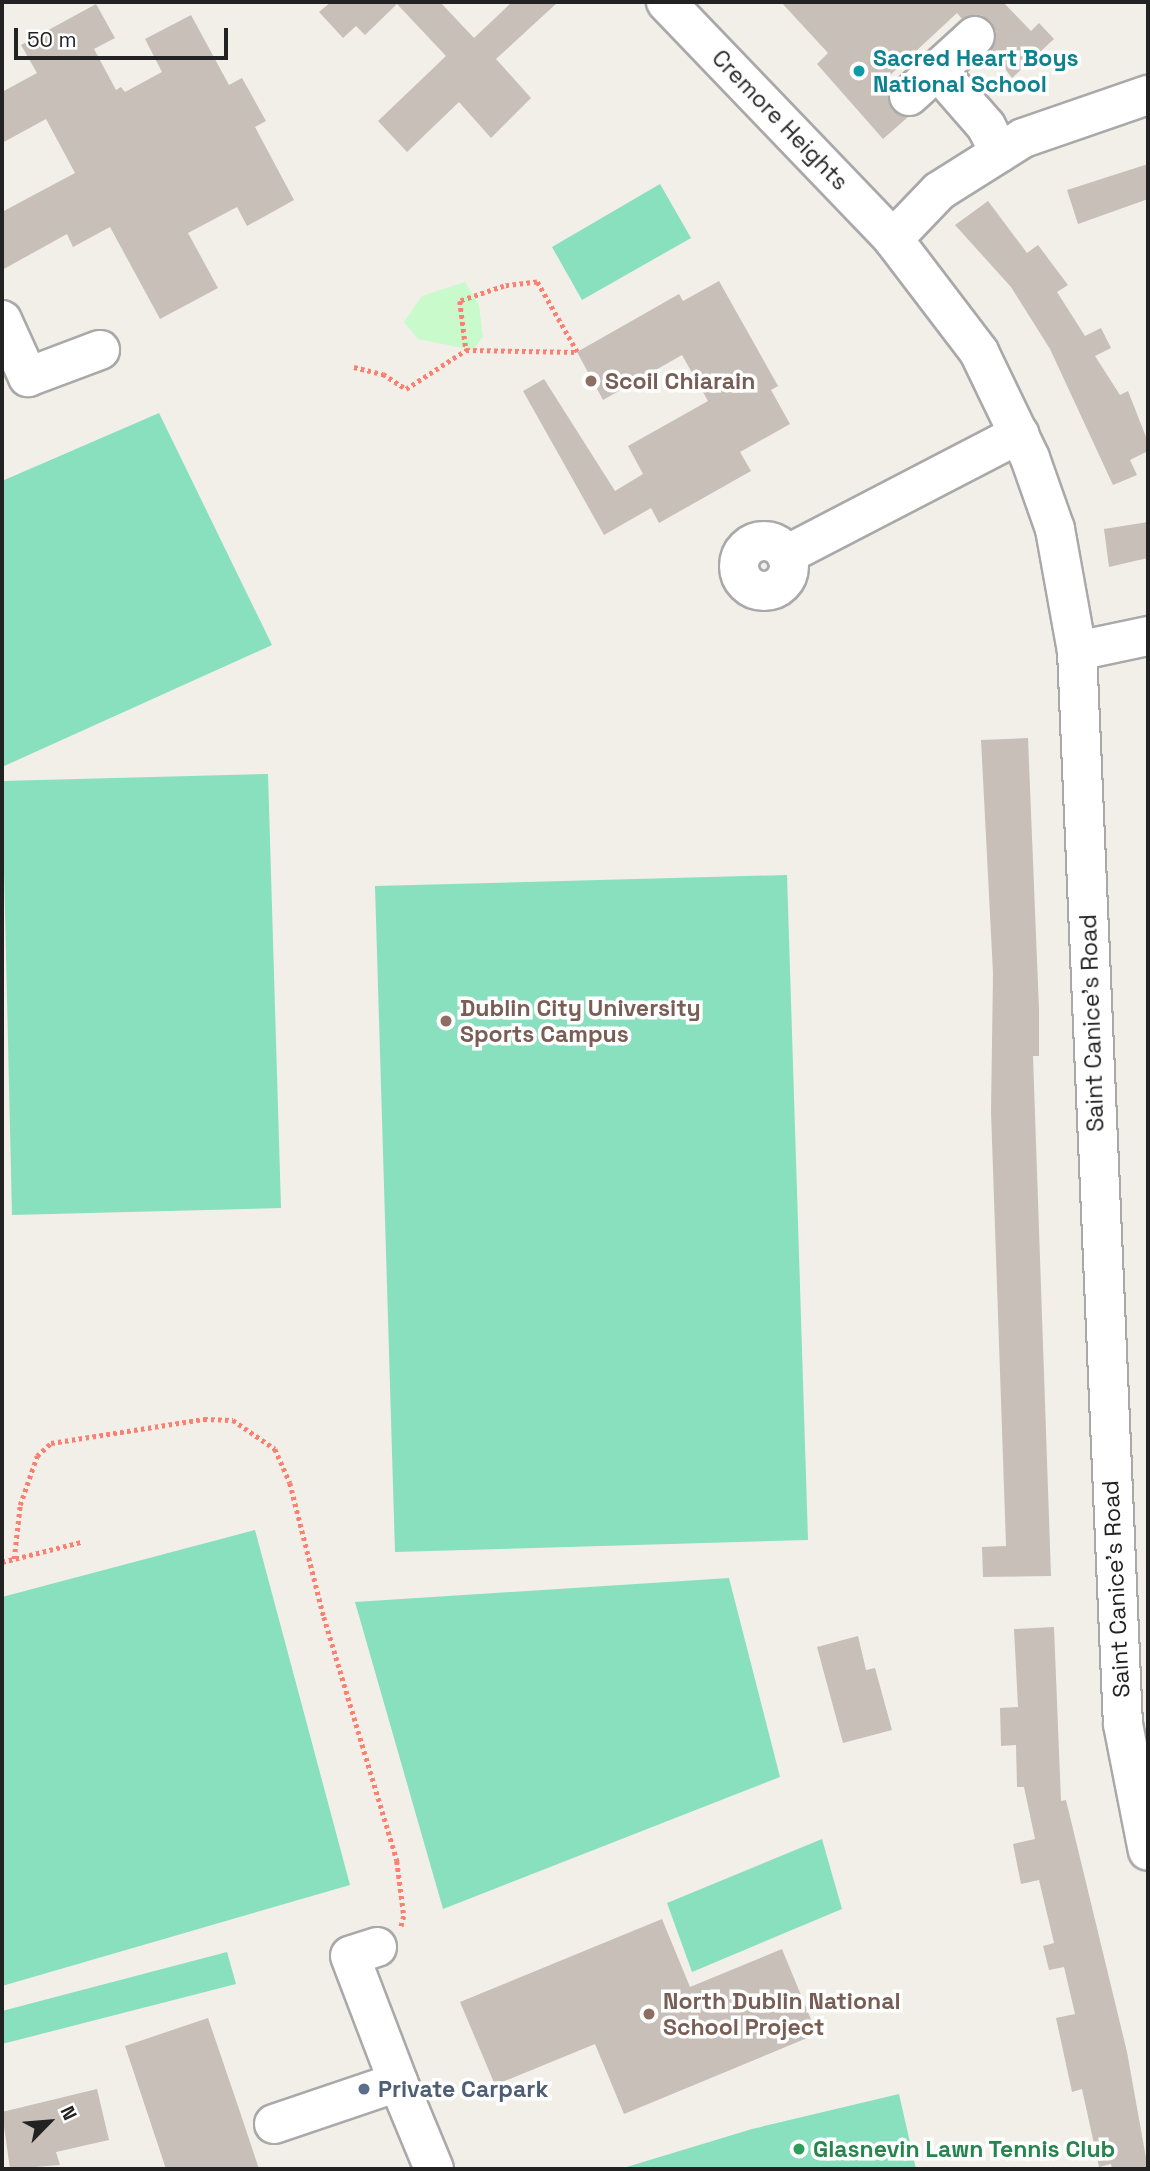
<!DOCTYPE html>
<html>
<head>
<meta charset="utf-8">
<style>
	body { margin:0 }
	#map { position:relative; width:1150px; height:2171px; overflow:hidden; background:#f2efe9; font-family:"Space Grotesk",sans-serif }
	div>[style] { position:absolute }
	.park>* { inset:0; background:#c8facc }
	.pitch>* { inset:0; background:#88e0be }
	.building>* { inset:0; background:#c7bfb8 }
	.path>* { height:4.5px; margin-top:-2.25px; transform-origin:0; background:repeating-linear-gradient(90deg,#fa8072 0 3.5px,transparent 0 7px) }
	.roads { filter:drop-shadow(2px 0 #a9a9a9) drop-shadow(-2px 0 #a9a9a9) drop-shadow(0 2px #a9a9a9) drop-shadow(0 -2px #a9a9a9) }
	.minor>* { height:38px; margin:-19px; padding:0 19px; transform-origin:19px; border-radius:19px; background:#fff }
	.minor>.ring { margin:-19px; padding:0; box-sizing:content-box; background:none; border:38px solid #fff; border-radius:50% }
	.dots>* { width:19px; height:19px; translate:-50% -50%; box-sizing:border-box; border:4px solid #fff; border-radius:50% }
	span { translate:-50% -50%; white-space:nowrap; text-align:center; line-height:1.15; -webkit-text-stroke:7px #fff; paint-order:stroke }
	.culture-label { font-size:23px; color:#0d838f; font-weight:700 }
	.left { translate:0 -50%; text-align:left }
	.street-label { font-size:23px; color:#222 }
	.education-label { font-size:23px; color:#785e54; font-weight:700 }
	.service-label { font-size:23px; color:#4e5e75; font-weight:700 }
	.leisure-label { font-size:23px; color:#27864d; font-weight:700 }
	.frame { position:absolute; inset:0; border:4px solid #222; pointer-events:none }
	.north { position:absolute; left:14px; top:2087px; width:70px; height:70px; -webkit-text-stroke:5px #fff; paint-order:stroke; rotate:65deg; font-size:19px; font-weight:700; line-height:28px; text-align:center; color:#222 }
	.north::after { content:''; display:block; margin:auto; width:24px; height:32px; background:#222; clip-path:polygon(50% 0,100% 100%,50% 72%,0 100%) }
	.scale { position:absolute; left:14px; top:28px; width:214px; height:32px; box-sizing:border-box; border:4px solid #222; border-top:0; padding-left:9px; font-size:21px; line-height:24px; white-space:nowrap; color:#222; -webkit-text-stroke:5px #fff; paint-order:stroke }
</style>
</head>
<body>
<div id="map">
	<div class="park">
		<i style="clip-path:polygon(465px 282px,479px 305px,483px 337px,473px 350px,418px 339px,404px 322px,422px 296px)"></i>
	</div>
	<div class="pitch">
		<i style="clip-path:polygon(660px 184px,691px 238px,582px 300px,552px 247px)"></i>
		<i style="clip-path:polygon(159px 413px,272px 645px,2px 767px,2px 481px)"></i>
		<i style="clip-path:polygon(268px 774px,281px 1208px,12px 1215px,2px 781px)"></i>
		<i style="clip-path:polygon(787px 875px,808px 1540px,395px 1552px,375px 886px)"></i>
		<i style="clip-path:polygon(255px 1530px,350px 1885px,2px 1986px,2px 1597px)"></i>
		<i style="clip-path:polygon(729px 1578px,780px 1777px,443px 1909px,355px 1602px)"></i>
		<i style="clip-path:polygon(822px 1839px,842px 1909px,692px 1972px,667px 1903px)"></i>
		<i style="clip-path:polygon(227px 1952px,236px 1984px,2px 2044px,2px 2011px)"></i>
		<i style="clip-path:polygon(899px 2094px,916px 2169px,620px 2169px,752px 2129px)"></i>
	</div>
	<div class="building">
		<i style="clip-path:polygon(331px 2px,440px 2px,474px 38px,512px 2px,558px 2px,496px 59px,531px 98px,491px 138px,459px 102px,407px 152px,378px 121px,446px 56px,397px 4px,365px 35px,356px 26px,343px 38px,319px 12px)"></i>
		<i style="clip-path:polygon(781px 2px,1003px 2px,1031px 31px,1039px 23px,1054px 39px,1012px 78px,991px 50px,996px 32px,992px 22px,981px 15px,962px 19px,957px 13px,887px 78px,892px 83px,888px 100px,892px 110px,908px 117px,883px 139px,817px 64px,828px 53px)"></i>
		<i style="clip-path:polygon(96px 4px,115px 38px,94px 49px,116px 90px,121px 87px,125px 92px,162px 72px,145px 39px,191px 15px,229px 85px,242px 78px,266px 121px,255px 127px,294px 200px,247px 226px,237px 207px,188px 233px,218px 288px,160px 319px,110px 227px,73px 247px,67px 234px,2px 270px,2px 212px,75px 173px,46px 119px,2px 143px,2px 92px,37px 73px,21px 45px)"></i>
		<i style="clip-path:polygon(1148px 164px,1148px 199px,1078px 224px,1067px 190px)"></i>
		<i style="clip-path:polygon(988px 201px,1027px 253px,1038px 245px,1068px 285px,1057px 292px,1085px 336px,1101px 328px,1111px 348px,1095px 356px,1120px 395px,1128px 391px,1148px 442px,1148px 451px,1130px 460px,1137px 475px,1113px 485px,1050px 349px,1011px 287px,955px 225px)"></i>
		<i style="clip-path:polygon(719px 281px,778px 386px,771px 390px,790px 424px,740px 452px,751px 471px,659px 523px,651px 508px,604px 535px,523px 391px,544px 379px,615px 491px,643px 474px,628px 446px,708px 401px,682px 355px,603px 400px,577px 352px,679px 294px,683px 301px)"></i>
		<i style="clip-path:polygon(1148px 522px,1148px 558px,1109px 567px,1104px 529px)"></i>
		<i style="clip-path:polygon(1028px 738px,1039px 1009px,1039px 1056px,1033px 1056px,1051px 1576px,983px 1577px,982px 1547px,1006px 1546px,991px 1112px,993px 973px,981px 740px)"></i>
		<i style="clip-path:polygon(1054px 1627px,1061px 1801px,1066px 1800px,1127px 2052px,1148px 2169px,1112px 2169px,1111px 2164px,1099px 2167px,1082px 2089px,1072px 2092px,1056px 2018px,1075px 2014px,1064px 1967px,1049px 1970px,1043px 1946px,1054px 1943px,1039px 1880px,1021px 1884px,1013px 1844px,1035px 1839px,1024px 1787px,1017px 1787px,1016px 1745px,1001px 1746px,1000px 1708px,1018px 1707px,1014px 1629px)"></i>
		<i style="clip-path:polygon(858px 1636px,866px 1670px,875px 1668px,892px 1730px,843px 1743px,817px 1647px)"></i>
		<i style="clip-path:polygon(662px 1919px,690px 1987px,782px 1949px,817px 2034px,624px 2114px,595px 2044px,495px 2085px,460px 2002px)"></i>
		<i style="clip-path:polygon(208px 2018px,239px 2109px,259px 2169px,166px 2169px,125px 2046px)"></i>
		<i style="clip-path:polygon(97px 2089px,109px 2140px,56px 2152px,60px 2165px,10px 2169px,2px 2112px)"></i>
	</div>
	<div class="path">
		<i style="left:354px;top:367px;width:30px;rotate:14deg"></i>
		<i style="left:383px;top:374px;width:27px;rotate:33deg"></i>
		<i style="left:406px;top:389px;width:72px;rotate:-33deg"></i>
		<i style="left:466px;top:350px;width:111px;rotate:1deg"></i>
		<i style="left:577px;top:352px;width:81px;rotate:-119.7deg"></i>
		<i style="left:537px;top:282px;width:33px;rotate:173deg"></i>
		<i style="left:504px;top:286px;width:46px;rotate:161.2deg"></i>
		<i style="left:460px;top:301px;width:49px;rotate:83deg"></i>
		<i style="left:14px;top:1559px;width:54px;rotate:-83.7deg"></i>
		<i style="left:20px;top:1505px;width:52px;rotate:-70.9deg"></i>
		<i style="left:37px;top:1456px;width:19px;rotate:-43deg"></i>
		<i style="left:51px;top:1443px;width:155px;rotate:-8.9deg"></i>
		<i style="left:204px;top:1419px;width:29px;rotate:2deg"></i>
		<i style="left:233px;top:1420px;width:51px;rotate:34.6deg"></i>
		<i style="left:275px;top:1449px;width:37px;rotate:66deg"></i>
		<i style="left:290px;top:1483px;width:138px;rotate:75.8deg"></i>
		<i style="left:324px;top:1617px;width:255px;rotate:73.3deg"></i>
		<i style="left:397px;top:1861px;width:55px;rotate:82.7deg"></i>
		<i style="left:404px;top:1916px;width:11px;rotate:105deg"></i>
		<i style="left:2px;top:1562px;width:81px;rotate:-14.2deg"></i>
	</div>
	<div class="roads">
		<div class="minor">
			<i style="left:666px;top:2px;width:328px;rotate:46.2deg"></i>
			<i style="left:893px;top:239px;width:142px;rotate:52.7deg"></i>
			<i style="left:979px;top:352px;width:118px;rotate:64.3deg"></i>
			<i style="left:1030px;top:458px;width:75px;rotate:70.6deg"></i>
			<i style="left:1055px;top:529px;width:124px;rotate:79.8deg"></i>
			<i style="left:1077px;top:651px;width:1074px;rotate:87.55deg"></i>
			<i style="left:1123px;top:1724px;width:129px;rotate:78.9deg"></i>
			<i style="left:938px;top:71px;width:73px;rotate:48.9deg"></i>
			<i style="left:986px;top:126px;width:30px;rotate:63deg"></i>
			<i style="left:909px;top:96px;width:89px;rotate:-42.3deg"></i>
			<i style="left:893px;top:239px;width:66px;rotate:-46.2deg"></i>
			<i style="left:939px;top:191px;width:99px;rotate:-32.2deg"></i>
			<i style="left:1023px;top:138px;width:132px;rotate:-19deg"></i>
			<i style="left:2px;top:320px;width:63px;rotate:65.5deg"></i>
			<i style="left:28px;top:377px;width:77px;rotate:-20.6deg"></i>
			<i class="ring" style="left:739px;top:541px;width:12px;height:12px"></i>
			<i style="left:786px;top:555px;width:263px;rotate:-27.4deg"></i>
			<i style="left:1077px;top:651px;width:73px;rotate:-11.9deg"></i>
			<i style="left:377px;top:1947px;width:28px;rotate:162deg"></i>
			<i style="left:350px;top:1956px;width:135px;rotate:69.1deg"></i>
			<i style="left:274px;top:2124px;width:131px;rotate:-18.7deg"></i>
			<i style="left:398px;top:2082px;width:94px;rotate:67.5deg"></i>
		</div>
	</div>
	<div class="dots">
		<i style="left:859px;top:71px;background:#0f9aa8"></i>
		<i style="left:591px;top:381px;background:#8d6e63"></i>
		<i style="left:446px;top:1021px;background:#8d6e63"></i>
		<i style="left:649px;top:2014px;background:#8d6e63"></i>
		<i style="left:364px;top:2089px;background:#5c6f8a"></i>
		<i style="left:799px;top:2149px;background:#2e9e5b"></i>
	</div>
	<div class="culture-label">
		<span class="left" style="left:873px;top:71px">Sacred Heart Boys<br>National School</span>
	</div>
	<div class="street-label">
		<span style="left:780px;top:120px;rotate:46deg">Cremore Heights</span>
		<span style="left:1092px;top:1023px;rotate:-92deg">Saint Canice's Road</span>
		<span style="left:1116px;top:1589px;rotate:-93deg">Saint Canice's Road</span>
	</div>
	<div class="education-label">
		<span class="left" style="left:605px;top:381px">Scoil Chiarain</span>
		<span class="left" style="left:460px;top:1021px">Dublin City University<br>Sports Campus</span>
		<span class="left" style="left:663px;top:2014px">North Dublin National<br>School Project</span>
	</div>
	<div class="service-label">
		<span class="left" style="left:378px;top:2089px">Private Carpark</span>
	</div>
	<div class="leisure-label">
		<span class="left" style="left:813px;top:2149px">Glasnevin Lawn Tennis Club</span>
	</div>
	<div class="frame"></div>
	<div class="north">N</div>
	<div class="scale">50 m</div>
</div>
</body>
</html>
